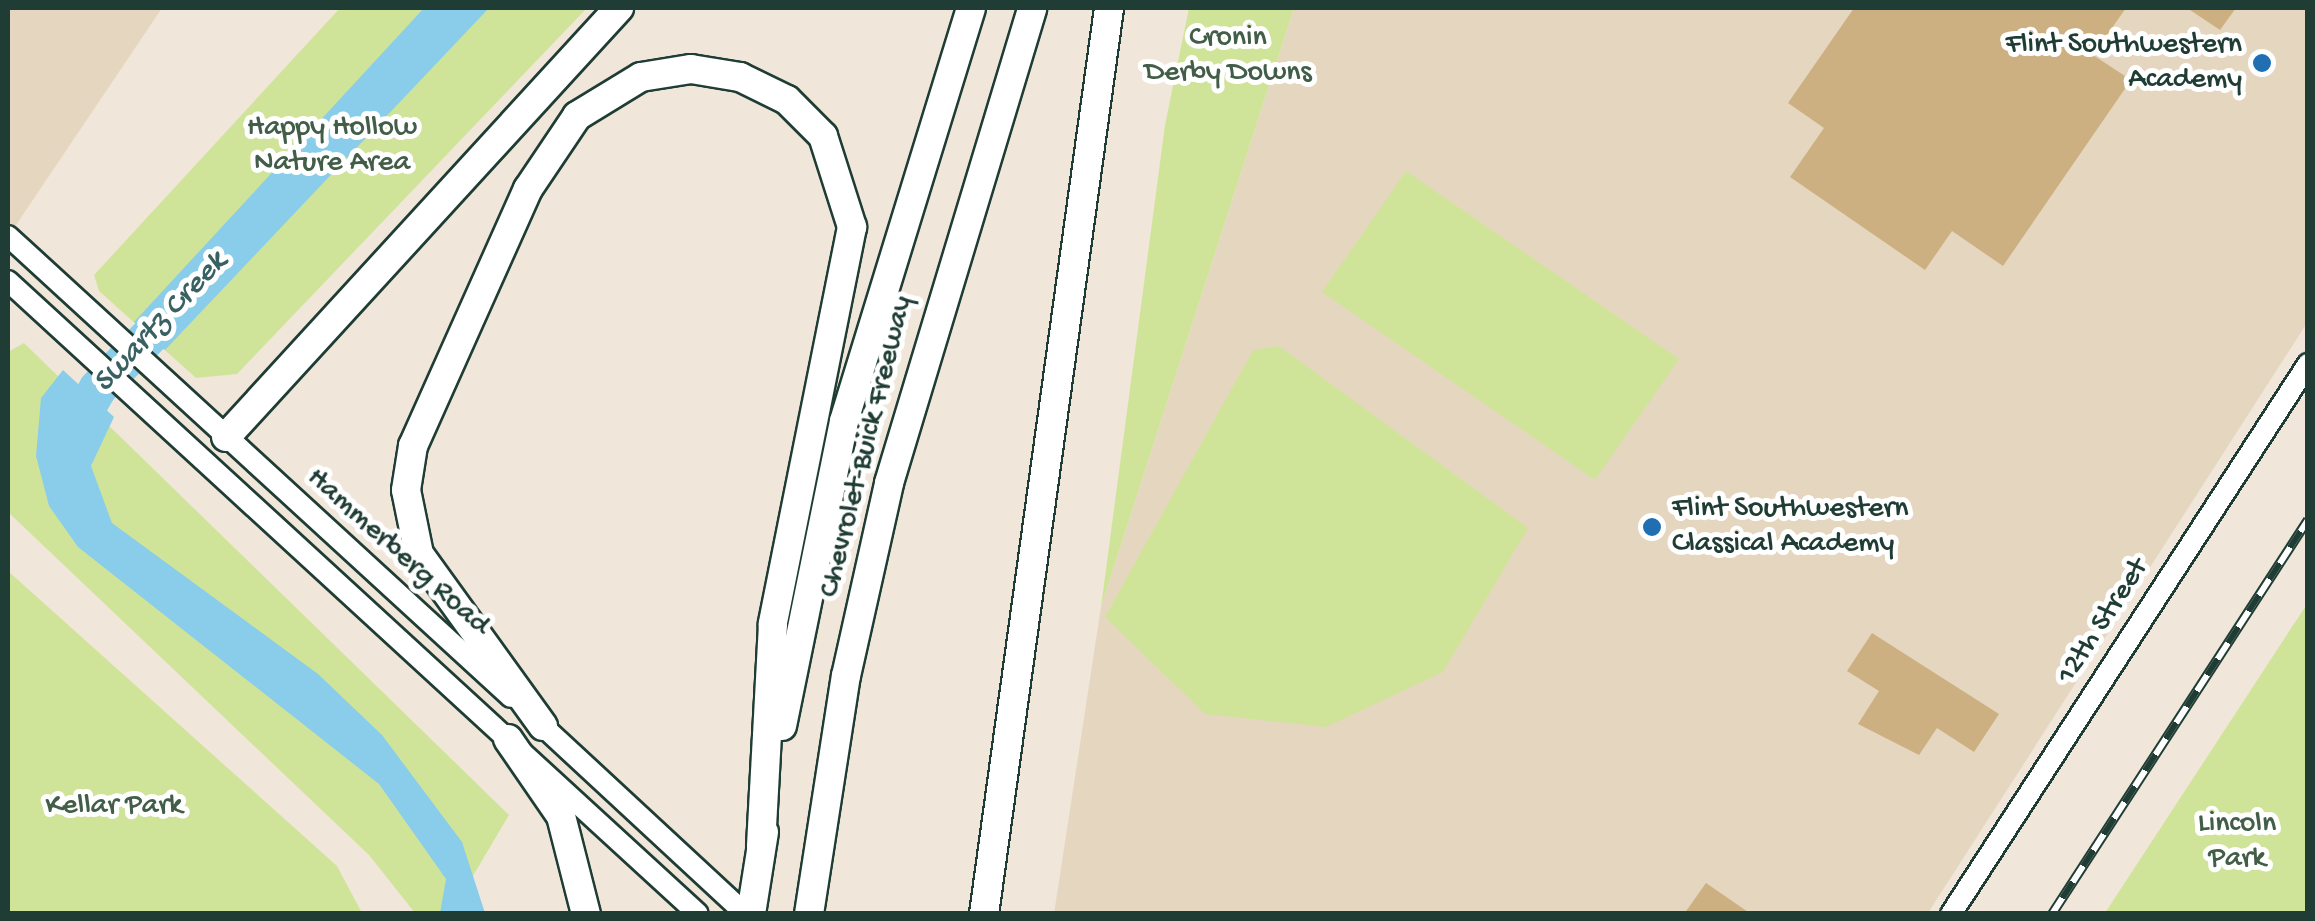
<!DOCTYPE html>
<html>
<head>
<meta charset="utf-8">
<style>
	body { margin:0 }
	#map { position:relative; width:2315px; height:921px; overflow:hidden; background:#f0e7da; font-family:"Gochi Hand",sans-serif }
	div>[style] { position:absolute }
	.built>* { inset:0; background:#e5d6c0 }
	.green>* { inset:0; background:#d0e499 }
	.water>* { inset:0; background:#89cdea }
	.river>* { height:38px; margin:-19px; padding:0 19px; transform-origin:19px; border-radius:19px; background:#89cdea }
	.building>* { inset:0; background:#ccb082 }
	.roads { filter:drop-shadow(2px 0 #1f3d34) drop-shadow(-2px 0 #1f3d34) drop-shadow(0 2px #1f3d34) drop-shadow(0 -2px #1f3d34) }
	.minor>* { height:20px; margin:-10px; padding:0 10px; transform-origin:10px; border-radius:10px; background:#fff }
	.highway>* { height:28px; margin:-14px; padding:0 14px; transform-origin:14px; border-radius:14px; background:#fff }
	.rail>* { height:10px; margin-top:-5px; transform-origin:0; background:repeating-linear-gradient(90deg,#fff 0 19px,#1f3d34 0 38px); box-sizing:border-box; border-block:2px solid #1f3d34 }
	.dots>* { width:28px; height:28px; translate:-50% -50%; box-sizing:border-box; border:5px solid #fff; border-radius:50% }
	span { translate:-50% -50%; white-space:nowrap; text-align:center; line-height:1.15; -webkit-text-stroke:10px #fff; paint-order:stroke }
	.park-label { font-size:30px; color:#425e48 }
	.poi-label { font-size:30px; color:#1f3d34 }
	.right { translate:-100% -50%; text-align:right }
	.left { translate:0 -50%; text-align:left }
	.street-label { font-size:30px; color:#1f3d34 }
	.water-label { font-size:32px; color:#3a6162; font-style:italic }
	.frame { position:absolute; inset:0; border:10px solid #1f3d34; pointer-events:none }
</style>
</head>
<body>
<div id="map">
	<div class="built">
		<i style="clip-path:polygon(8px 8px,162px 8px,14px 228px,8px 222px)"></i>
		<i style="clip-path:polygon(1294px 8px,2307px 8px,2307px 323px,1928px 913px,1054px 914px,1101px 607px)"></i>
	</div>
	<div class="green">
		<i style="clip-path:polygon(340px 8px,587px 8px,237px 374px,196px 378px,99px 291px,94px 275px)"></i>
		<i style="clip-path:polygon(1189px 8px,1294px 8px,1101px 607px,1165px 125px)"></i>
		<i style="clip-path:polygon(1406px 171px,1679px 359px,1595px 480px,1322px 292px)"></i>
		<i style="clip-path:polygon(24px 343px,509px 815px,451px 913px,415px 913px,369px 855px,8px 512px,8px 352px)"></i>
		<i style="clip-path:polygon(1279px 346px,1528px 528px,1443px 672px,1326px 727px,1205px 714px,1105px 617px,1253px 350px)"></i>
		<i style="clip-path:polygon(8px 571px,337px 866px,362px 913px,8px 913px)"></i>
		<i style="clip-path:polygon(2307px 604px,2307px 913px,2105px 913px)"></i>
	</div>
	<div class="water">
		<i style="clip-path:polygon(424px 8px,489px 8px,165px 350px,134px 322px)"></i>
		<i style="clip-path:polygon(63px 370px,114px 417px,91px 466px,112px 523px,318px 674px,382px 735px,462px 842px,485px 913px,440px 913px,446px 879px,379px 784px,78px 547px,49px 506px,36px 456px,41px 398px)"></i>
	</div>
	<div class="river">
		<i style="left:67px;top:442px;width:62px;rotate:-60.1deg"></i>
		<i style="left:98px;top:388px;width:122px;rotate:-45.3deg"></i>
	</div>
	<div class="building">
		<i style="clip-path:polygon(1854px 8px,2126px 8px,2093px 55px,2131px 80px,2003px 266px,1952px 231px,1925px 270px,1790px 177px,1824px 128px,1788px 103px)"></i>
		<i style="clip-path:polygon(2187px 8px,2236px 8px,2220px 30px)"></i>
		<i style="clip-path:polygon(1872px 633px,1999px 714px,1974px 752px,1937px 728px,1919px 755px,1858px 724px,1879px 691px,1847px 671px)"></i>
		<i style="clip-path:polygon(1706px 883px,1751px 914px,1684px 914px)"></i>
	</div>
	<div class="roads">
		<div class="minor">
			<i style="left:8px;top:236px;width:682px;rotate:42.51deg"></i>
			<i style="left:8px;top:281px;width:936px;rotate:42.53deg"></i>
			<i style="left:533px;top:717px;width:290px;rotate:42.8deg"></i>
			<i style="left:1951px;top:914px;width:656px;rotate:-57.01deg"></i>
		</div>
		<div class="highway">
			<i style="left:226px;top:437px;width:582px;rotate:-47.51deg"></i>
			<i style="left:543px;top:726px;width:212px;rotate:-125.8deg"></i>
			<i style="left:419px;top:554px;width:65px;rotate:-101.5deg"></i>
			<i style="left:406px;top:490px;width:45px;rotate:-81deg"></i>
			<i style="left:413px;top:446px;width:282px;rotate:-65.9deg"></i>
			<i style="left:528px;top:189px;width:88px;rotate:-56.1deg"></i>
			<i style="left:577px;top:116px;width:75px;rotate:-31.4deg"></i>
			<i style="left:641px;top:77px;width:51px;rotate:-9.1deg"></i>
			<i style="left:691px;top:69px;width:50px;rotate:9.3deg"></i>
			<i style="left:740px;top:77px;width:52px;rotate:26.1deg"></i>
			<i style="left:787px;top:100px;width:51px;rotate:45deg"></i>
			<i style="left:823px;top:136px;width:96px;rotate:72.3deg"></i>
			<i style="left:852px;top:227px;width:405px;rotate:101.3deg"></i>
			<i style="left:773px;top:624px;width:223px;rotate:93.1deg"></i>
			<i style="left:782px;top:726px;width:311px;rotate:-78.5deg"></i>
			<i style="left:844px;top:421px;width:432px;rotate:-72.9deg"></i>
			<i style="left:508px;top:739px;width:93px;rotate:55.5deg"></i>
			<i style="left:561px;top:816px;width:101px;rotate:75.7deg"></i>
			<i style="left:751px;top:914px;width:83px;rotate:-81deg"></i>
			<i style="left:809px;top:914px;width:241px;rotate:-81.2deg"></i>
			<i style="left:846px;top:676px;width:198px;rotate:-77.4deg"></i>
			<i style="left:889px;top:483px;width:496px;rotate:-73.2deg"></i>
			<i style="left:984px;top:914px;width:915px;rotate:-82.14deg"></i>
		</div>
	</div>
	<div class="rail">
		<i style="left:2052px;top:914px;width:470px;rotate:-57deg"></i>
	</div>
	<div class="dots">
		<i style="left:2262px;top:63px;background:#1f6fb2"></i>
		<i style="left:1652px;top:527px;background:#1f6fb2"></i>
	</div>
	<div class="park-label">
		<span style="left:1228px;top:56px">Cronin<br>Derby Downs</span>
		<span style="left:332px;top:146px">Happy Hollow<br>Nature Area</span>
		<span style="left:114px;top:807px">Kellar Park</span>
		<span style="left:2237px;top:842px">Lincoln<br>Park</span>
	</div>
	<div class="poi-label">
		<span class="right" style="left:2242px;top:63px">Flint Southwestern<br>Academy</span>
		<span class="left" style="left:1672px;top:527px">Flint Southwestern<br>Classical Academy</span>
	</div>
	<div class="street-label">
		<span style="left:868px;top:447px;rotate:-76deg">Chevrolet-Buick Freeway</span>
		<span style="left:397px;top:553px;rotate:42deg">Hammerberg Road</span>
		<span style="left:2104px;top:622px;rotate:-57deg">12th Street</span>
	</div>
	<div class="water-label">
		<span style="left:161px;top:323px;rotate:-47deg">Swartz Creek</span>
	</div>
	<div class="frame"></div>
</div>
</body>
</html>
